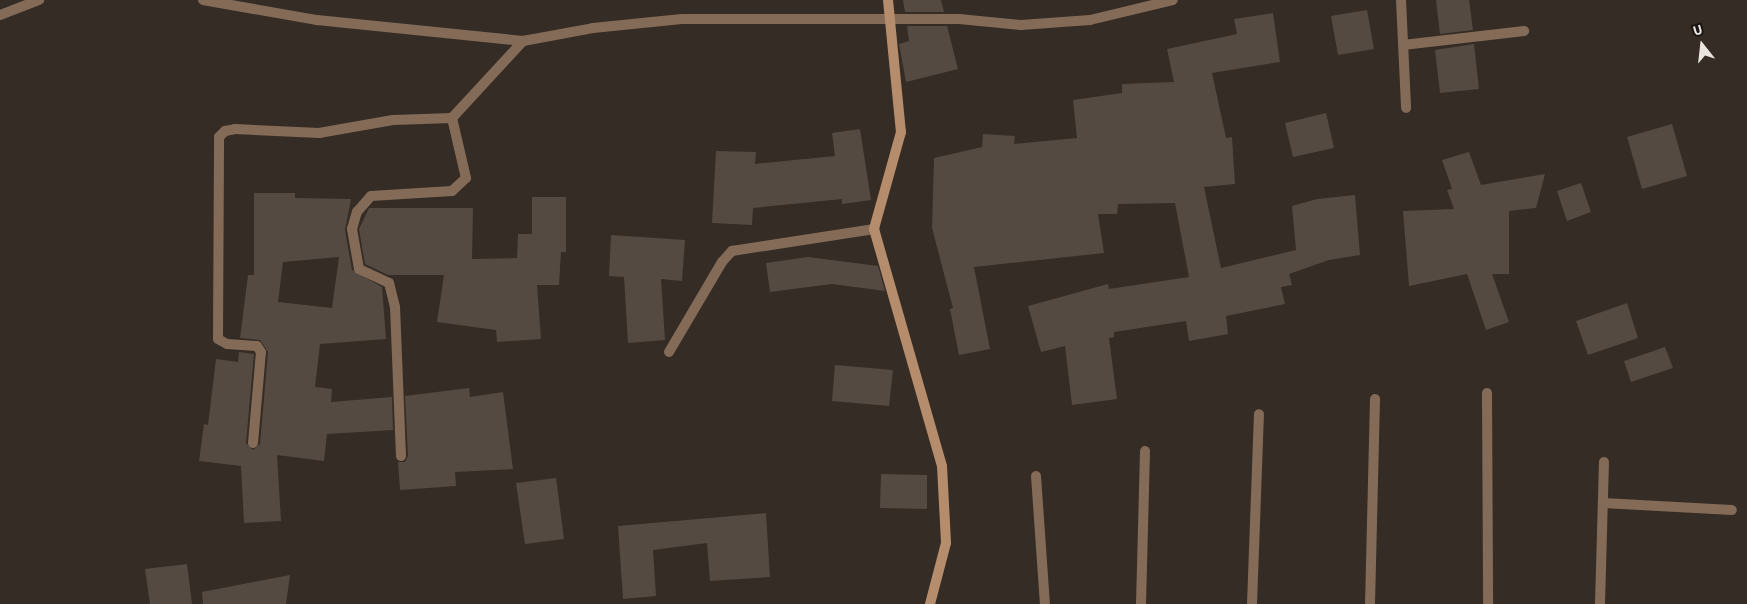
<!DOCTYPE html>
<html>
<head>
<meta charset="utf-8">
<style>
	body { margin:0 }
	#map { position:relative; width:1747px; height:604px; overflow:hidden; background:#352c25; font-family:"Source Sans 3",sans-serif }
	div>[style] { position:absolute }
	.building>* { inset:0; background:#544a42 }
	.street>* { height:10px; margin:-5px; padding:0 5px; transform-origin:5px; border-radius:5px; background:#846b57 }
	.secondary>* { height:10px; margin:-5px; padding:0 5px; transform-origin:5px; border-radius:5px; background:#b58d6c }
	span { translate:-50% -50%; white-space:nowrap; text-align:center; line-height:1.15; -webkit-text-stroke:4.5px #1a1512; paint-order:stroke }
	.north { position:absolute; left:1677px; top:20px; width:50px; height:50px; -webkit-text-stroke:4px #1a1512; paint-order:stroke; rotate:344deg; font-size:14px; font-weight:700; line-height:20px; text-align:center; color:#ebe5e0 }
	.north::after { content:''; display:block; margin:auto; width:18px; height:22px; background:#ebe5e0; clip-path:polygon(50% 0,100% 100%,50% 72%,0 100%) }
</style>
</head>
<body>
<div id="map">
	<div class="building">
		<i style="clip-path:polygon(903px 0,941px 0,944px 12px,905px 12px)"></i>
		<i style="clip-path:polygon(1436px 0,1469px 0,1473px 30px,1440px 34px)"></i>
		<i style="clip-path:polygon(1367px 10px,1374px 49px,1338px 55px,1331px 16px)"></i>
		<i style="clip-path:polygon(1273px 13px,1280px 62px,1212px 73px,1226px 138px,1232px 137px,1235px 184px,1204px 187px,1221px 268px,1296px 250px,1292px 206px,1317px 199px,1355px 195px,1360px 255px,1329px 260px,1289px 274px,1292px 285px,1281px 287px,1285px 304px,1226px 316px,1228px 334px,1189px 341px,1186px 321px,1114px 332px,1114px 337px,1109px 338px,1117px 399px,1072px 405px,1065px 346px,1041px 352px,1028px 306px,1108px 284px,1109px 289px,1189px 277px,1175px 203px,1118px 204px,1117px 214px,1098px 214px,1104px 253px,974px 267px,990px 349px,959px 355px,950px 309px,953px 308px,932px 228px,934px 158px,982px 147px,983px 134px,1015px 136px,1014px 144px,1077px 138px,1073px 100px,1122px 93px,1122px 84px,1174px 82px,1167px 49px,1237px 34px,1234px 19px)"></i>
		<i style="clip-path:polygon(907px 26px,947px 26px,958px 69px,906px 82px,899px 44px,909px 41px)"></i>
		<i style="clip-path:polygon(1474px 44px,1479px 89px,1440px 93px,1435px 50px)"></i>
		<i style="clip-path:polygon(1326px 113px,1334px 148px,1293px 157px,1285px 123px)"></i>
		<i style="clip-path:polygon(1672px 124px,1687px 176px,1642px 189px,1627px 137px)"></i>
		<i style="clip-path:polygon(860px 129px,871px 200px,842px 204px,842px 199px,753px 208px,752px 225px,712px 223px,716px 151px,756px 152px,755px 164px,835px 156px,832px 133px)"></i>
		<i style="clip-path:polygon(1469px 152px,1481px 185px,1545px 174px,1536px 208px,1509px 211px,1509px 274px,1492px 274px,1509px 322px,1486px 330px,1467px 274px,1409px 286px,1403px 211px,1454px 209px,1447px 190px,1452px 189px,1442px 160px)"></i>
		<i style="clip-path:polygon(1581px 183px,1591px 212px,1567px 221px,1557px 191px)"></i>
		<i style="clip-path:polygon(evenodd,254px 193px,295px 193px,295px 198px,351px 199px,345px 230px,352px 270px,382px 287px,386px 339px,320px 344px,315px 387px,332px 389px,331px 402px,392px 397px,393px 430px,327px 434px,324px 461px,277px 455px,281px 521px,244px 523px,241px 466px,199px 461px,204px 424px,208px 425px,216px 359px,238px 362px,239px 352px,254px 354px,246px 443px,253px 450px,260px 444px,268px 352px,260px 340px,240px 338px,248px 275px,254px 275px,254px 193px,339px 257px,332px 308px,278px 302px,283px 262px,339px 257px)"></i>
		<i style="clip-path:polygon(532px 197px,566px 197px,566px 252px,561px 252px,559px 285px,537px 285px,541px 339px,497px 342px,496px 330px,437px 322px,444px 275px,388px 275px,365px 264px,359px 229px,369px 208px,473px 208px,472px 259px,517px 258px,518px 234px,532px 234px)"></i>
		<i style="clip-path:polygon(611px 235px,685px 240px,682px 281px,661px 279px,665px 340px,628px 343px,624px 277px,609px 276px)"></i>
		<i style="clip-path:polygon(808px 257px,878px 266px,885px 291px,832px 284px,770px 292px,766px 263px)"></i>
		<i style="clip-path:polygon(1627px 303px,1638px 338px,1588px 355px,1576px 321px)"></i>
		<i style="clip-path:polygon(1665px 347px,1673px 368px,1631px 382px,1624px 361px)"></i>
		<i style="clip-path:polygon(835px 365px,893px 370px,889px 406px,832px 401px)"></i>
		<i style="clip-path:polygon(469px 388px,470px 397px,503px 392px,513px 469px,455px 472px,456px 486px,400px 490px,398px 462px,405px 462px,408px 456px,405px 396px)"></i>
		<i style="clip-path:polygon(881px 474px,927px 475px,927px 509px,880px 508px)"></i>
		<i style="clip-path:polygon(556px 478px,564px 539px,525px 544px,516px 483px)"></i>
		<i style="clip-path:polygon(766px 513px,770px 577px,710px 581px,707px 543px,653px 550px,656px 596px,623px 599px,618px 526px)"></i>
		<i style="clip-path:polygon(187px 564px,192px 604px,150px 604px,145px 569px)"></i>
		<i style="clip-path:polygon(290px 575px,286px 604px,203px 604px,202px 592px)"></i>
	</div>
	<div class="street">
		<i style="left:203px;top:0;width:116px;rotate:10deg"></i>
		<i style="left:317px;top:20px;width:207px;rotate:5.8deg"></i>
		<i style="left:523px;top:41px;width:71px;rotate:-10.5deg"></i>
		<i style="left:593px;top:28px;width:89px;rotate:-5.8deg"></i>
		<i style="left:682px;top:19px;width:277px"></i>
		<i style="left:959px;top:19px;width:62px;rotate:5.5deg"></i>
		<i style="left:1021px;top:25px;width:69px;rotate:-4.1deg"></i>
		<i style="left:1090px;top:20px;width:85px;rotate:-13.5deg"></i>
		<i style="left:1401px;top:0;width:108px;rotate:87.3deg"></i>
		<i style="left:0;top:15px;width:42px;rotate:-21deg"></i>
		<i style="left:1403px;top:45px;width:122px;rotate:-6.6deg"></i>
		<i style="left:669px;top:352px;width:104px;rotate:-59.5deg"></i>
		<i style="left:722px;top:262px;width:15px;rotate:-48deg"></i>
		<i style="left:732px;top:251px;width:144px;rotate:-8.8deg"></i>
		<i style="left:1487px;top:393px;width:211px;rotate:89.7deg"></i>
		<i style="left:253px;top:443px;width:91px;rotate:-85deg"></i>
		<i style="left:261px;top:352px;width:7px;rotate:-124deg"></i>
		<i style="left:257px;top:346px;width:30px;rotate:-176deg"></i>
		<i style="left:227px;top:344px;width:10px;rotate:-151deg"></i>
		<i style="left:218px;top:339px;width:202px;rotate:-89.7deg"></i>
		<i style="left:219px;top:137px;width:8px;rotate:-45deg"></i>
		<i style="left:225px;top:131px;width:10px;rotate:-11deg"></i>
		<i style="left:235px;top:129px;width:84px;rotate:2.7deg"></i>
		<i style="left:319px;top:133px;width:75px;rotate:-10deg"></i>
		<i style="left:393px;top:120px;width:59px;rotate:-1.9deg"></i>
		<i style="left:452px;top:118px;width:105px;rotate:-47.3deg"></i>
		<i style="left:401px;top:456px;width:149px;rotate:-92.3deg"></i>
		<i style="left:395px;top:307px;width:25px;rotate:-104deg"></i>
		<i style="left:389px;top:283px;width:33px;rotate:-155deg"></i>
		<i style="left:359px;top:269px;width:41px;rotate:-99.9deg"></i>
		<i style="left:352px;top:229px;width:18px;rotate:-74deg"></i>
		<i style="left:357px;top:212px;width:21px;rotate:-49deg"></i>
		<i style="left:371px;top:196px;width:81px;rotate:-3.5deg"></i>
		<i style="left:452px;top:191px;width:19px;rotate:-43deg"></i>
		<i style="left:466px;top:178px;width:62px;rotate:-103.1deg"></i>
		<i style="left:1036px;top:476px;width:128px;rotate:86deg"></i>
		<i style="left:1603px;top:503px;width:129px;rotate:3.1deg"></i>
		<i style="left:1141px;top:604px;width:153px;rotate:-88.5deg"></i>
		<i style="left:1252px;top:604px;width:190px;rotate:-87.9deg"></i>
		<i style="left:1370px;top:604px;width:205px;rotate:-88.6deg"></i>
		<i style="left:1600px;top:604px;width:142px;rotate:-88.4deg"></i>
	</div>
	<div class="secondary">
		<i style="left:888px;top:0;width:133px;rotate:84.4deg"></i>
		<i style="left:901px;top:132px;width:101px;rotate:105.6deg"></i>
		<i style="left:874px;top:229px;width:247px;rotate:74deg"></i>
		<i style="left:942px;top:466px;width:77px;rotate:87deg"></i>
		<i style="left:946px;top:543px;width:63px;rotate:104.7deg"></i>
	</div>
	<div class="north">U</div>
</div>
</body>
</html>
